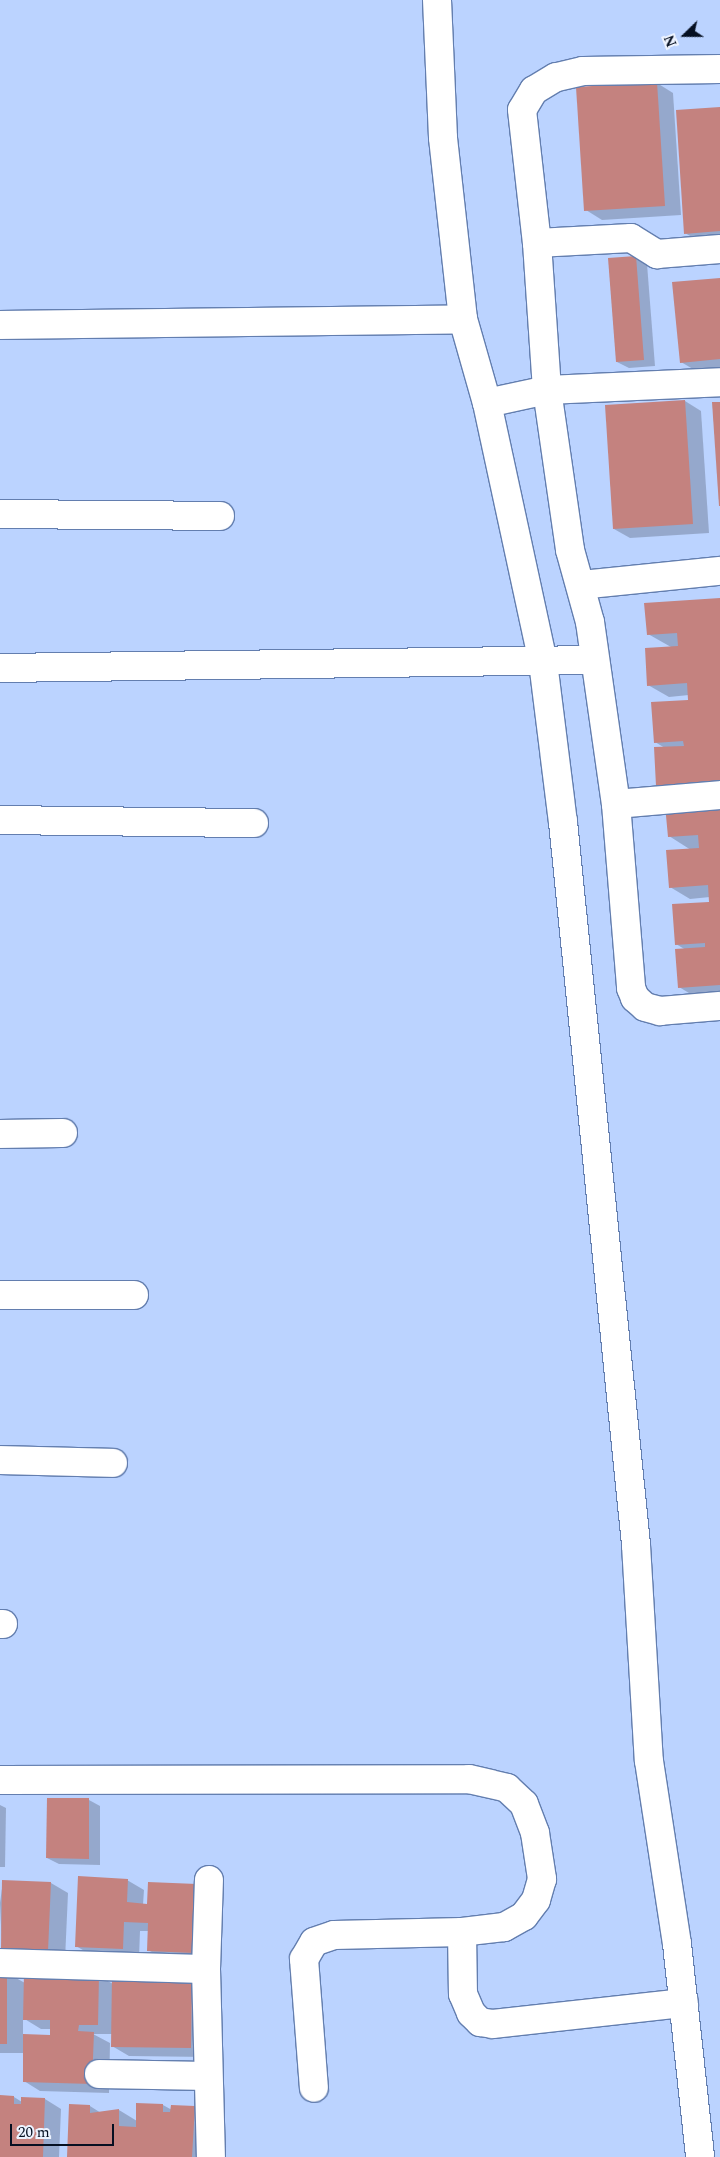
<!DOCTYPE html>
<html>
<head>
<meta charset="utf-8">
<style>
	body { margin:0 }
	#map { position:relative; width:720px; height:2157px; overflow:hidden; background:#bbd3ff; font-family:Spectral,serif }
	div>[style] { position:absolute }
	.shadow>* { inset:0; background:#0003 }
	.building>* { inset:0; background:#c4827f }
	.roads { filter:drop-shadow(1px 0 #637eaf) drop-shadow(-1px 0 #637eaf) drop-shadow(0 1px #637eaf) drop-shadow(0 -1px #637eaf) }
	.minor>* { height:28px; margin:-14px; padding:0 14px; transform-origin:14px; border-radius:14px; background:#fff }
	span { translate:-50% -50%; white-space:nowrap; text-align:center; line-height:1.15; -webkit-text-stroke:4.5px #edf3ff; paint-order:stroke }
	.north { position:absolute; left:660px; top:10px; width:50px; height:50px; -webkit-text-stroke:4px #edf3ff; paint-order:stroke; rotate:248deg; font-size:14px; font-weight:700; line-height:20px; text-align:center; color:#061022 }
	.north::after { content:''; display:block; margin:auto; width:18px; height:22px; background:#061022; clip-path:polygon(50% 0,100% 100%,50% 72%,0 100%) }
	.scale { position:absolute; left:10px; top:2124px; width:104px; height:22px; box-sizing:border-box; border:2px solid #061022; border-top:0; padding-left:6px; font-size:15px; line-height:18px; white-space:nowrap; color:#061022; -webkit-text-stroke:4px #edf3ff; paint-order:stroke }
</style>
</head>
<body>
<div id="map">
	<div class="shadow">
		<i style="clip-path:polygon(657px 83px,673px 93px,681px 215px,602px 220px,586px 210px)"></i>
		<i style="clip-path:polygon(720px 108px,720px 241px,702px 243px,685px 233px)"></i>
		<i style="clip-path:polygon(636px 257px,647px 264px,655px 366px,629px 368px,617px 362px)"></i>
		<i style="clip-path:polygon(720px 279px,720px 370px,698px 372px,681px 362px)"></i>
		<i style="clip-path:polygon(685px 401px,701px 411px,709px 533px,630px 538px,614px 529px)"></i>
		<i style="clip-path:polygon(720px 600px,720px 794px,678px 797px,657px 785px,665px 748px,655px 742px,690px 701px,689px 695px,669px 697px,648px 685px,671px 647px,648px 634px)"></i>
		<i style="clip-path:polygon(720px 803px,720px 998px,699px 999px,679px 987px,686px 950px,676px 944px,711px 903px,710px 897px,690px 899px,670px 887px,691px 850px,669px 836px)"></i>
		<i style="clip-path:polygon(89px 1800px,100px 1806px,100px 1865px,59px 1864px,47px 1858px)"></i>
		<i style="clip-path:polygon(0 1805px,6px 1808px,5px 1867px,0 1867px)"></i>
		<i style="clip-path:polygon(127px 1880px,144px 1890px,143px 1905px,148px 1905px,210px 1962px,165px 1959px,148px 1950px,149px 1931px,140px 1931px,139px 1958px,93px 1956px,76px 1946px)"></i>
		<i style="clip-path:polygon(3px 1881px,51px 1883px,68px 1893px,65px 1960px,19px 1958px,2px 1948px,0 1903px)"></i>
		<i style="clip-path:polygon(evenodd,0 1972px,7px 1973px,25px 1983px,99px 1976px,113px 1984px,192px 1976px,207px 2057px,129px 2056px,112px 2046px,113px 2034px,93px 2034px,110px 2043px,109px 2093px,40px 2091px,24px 2081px,24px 2053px,0 2053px,0 1972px,23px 2018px,41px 2029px,51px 2029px,51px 2036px,23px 2035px,23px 2018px)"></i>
		<i style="clip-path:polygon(0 2097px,14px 2097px,22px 2102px,45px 2099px,61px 2109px,59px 2157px,0 2157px)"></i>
		<i style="clip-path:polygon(138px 2104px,163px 2105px,172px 2110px,194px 2107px,211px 2117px,209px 2157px,69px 2157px,90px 2106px,101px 2113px,119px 2110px,137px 2121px)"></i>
	</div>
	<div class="building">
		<i style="clip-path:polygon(657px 82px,665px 206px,584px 211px,576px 87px)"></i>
		<i style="clip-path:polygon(720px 107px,720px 231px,684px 234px,676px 110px)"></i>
		<i style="clip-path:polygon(636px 256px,644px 360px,616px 362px,608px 258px)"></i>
		<i style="clip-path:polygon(720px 278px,720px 359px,680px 363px,672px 282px)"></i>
		<i style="clip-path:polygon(685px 400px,693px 524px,613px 529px,605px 405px)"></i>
		<i style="clip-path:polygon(712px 402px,720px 402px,720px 506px,719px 506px)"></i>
		<i style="clip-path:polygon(720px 598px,720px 782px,656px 786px,654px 747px,684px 746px,683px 741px,654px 743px,651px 702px,688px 700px,687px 683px,647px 686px,645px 648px,678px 646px,677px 633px,647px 635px,644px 603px)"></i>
		<i style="clip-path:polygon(720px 802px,720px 985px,678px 988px,675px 949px,705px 947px,705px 943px,675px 945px,672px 904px,709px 902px,708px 885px,669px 888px,666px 850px,699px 848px,698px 835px,668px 837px,665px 805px)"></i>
		<i style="clip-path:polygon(47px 1798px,89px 1798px,89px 1859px,46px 1858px)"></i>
		<i style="clip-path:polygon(78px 1876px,128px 1879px,127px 1902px,147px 1904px,148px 1882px,197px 1884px,194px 1953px,147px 1951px,148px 1923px,124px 1922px,123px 1949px,75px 1947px)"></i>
		<i style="clip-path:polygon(2px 1880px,51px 1882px,48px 1951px,1px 1949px)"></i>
		<i style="clip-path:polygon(0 1971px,7px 1971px,7px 2044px,0 2044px)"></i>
		<i style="clip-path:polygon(24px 1973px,99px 1975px,98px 2025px,79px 2025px,78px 2031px,94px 2032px,92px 2084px,23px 2082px,23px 2034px,50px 2035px,50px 2020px,23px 2020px)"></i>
		<i style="clip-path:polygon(112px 1974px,192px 1975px,191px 2048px,111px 2047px)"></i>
		<i style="clip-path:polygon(0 2095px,14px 2096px,14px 2104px,21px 2104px,21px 2097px,45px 2098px,43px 2157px,0 2157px)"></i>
		<i style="clip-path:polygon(136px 2103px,163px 2104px,163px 2112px,170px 2112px,171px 2105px,195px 2106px,192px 2157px,67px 2157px,69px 2104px,90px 2105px,90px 2113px,119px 2109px,119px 2126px,136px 2127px)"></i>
	</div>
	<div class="roads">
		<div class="minor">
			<i style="left:437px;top:0;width:138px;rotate:87.5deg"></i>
			<i style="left:443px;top:138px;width:182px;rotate:83.7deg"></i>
			<i style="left:463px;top:319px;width:87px;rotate:74.1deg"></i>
			<i style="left:487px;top:403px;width:265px;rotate:77.8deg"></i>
			<i style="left:543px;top:662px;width:161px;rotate:82.9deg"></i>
			<i style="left:563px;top:822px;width:727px;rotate:84.23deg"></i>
			<i style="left:636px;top:1545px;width:216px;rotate:86.6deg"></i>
			<i style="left:649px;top:1761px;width:185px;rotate:81.3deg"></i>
			<i style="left:677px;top:1944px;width:214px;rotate:83.8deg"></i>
			<i style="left:720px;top:69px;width:137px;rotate:179.2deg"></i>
			<i style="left:583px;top:71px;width:28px;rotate:167deg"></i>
			<i style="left:556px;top:77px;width:26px;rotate:149deg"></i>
			<i style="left:534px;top:90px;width:23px;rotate:121deg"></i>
			<i style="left:522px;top:110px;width:134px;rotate:83.6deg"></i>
			<i style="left:537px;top:243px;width:147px;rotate:86.1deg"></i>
			<i style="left:547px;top:390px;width:162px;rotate:81.8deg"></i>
			<i style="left:570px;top:550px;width:75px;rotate:74.5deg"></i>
			<i style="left:590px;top:622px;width:184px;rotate:81.9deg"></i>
			<i style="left:616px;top:804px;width:185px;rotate:85.3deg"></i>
			<i style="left:631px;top:988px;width:11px;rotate:68deg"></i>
			<i style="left:635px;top:998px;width:13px;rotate:42deg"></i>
			<i style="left:645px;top:1007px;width:16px;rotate:15deg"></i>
			<i style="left:660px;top:1011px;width:60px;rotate:-4.8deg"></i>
			<i style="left:537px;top:243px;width:94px;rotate:-3deg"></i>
			<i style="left:631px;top:238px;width:31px;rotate:32deg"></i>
			<i style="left:657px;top:254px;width:63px;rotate:-4.5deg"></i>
			<i style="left:0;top:325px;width:463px;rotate:-0.7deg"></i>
			<i style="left:487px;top:403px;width:61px;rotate:-12.2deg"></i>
			<i style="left:547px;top:390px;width:173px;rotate:-2.6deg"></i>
			<i style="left:0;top:514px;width:220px;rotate:0.5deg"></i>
			<i style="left:581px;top:585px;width:140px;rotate:-5.8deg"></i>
			<i style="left:0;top:668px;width:594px;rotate:-0.77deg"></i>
			<i style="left:616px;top:804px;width:104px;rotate:-4.9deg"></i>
			<i style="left:0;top:820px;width:254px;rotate:0.7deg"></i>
			<i style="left:0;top:1134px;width:63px;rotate:-0.9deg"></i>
			<i style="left:0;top:1295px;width:134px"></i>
			<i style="left:0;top:1460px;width:113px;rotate:1.5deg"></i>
			<i style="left:0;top:1624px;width:3px"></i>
			<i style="left:0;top:1780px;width:469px;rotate:-0.1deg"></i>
			<i style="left:469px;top:1779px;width:39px;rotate:13deg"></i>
			<i style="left:507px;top:1788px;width:23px;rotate:43deg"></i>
			<i style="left:524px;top:1804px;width:31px;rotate:69deg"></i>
			<i style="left:535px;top:1833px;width:47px;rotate:81.3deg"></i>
			<i style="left:542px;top:1879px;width:22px;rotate:106deg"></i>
			<i style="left:536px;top:1900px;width:20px;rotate:127deg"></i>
			<i style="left:524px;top:1916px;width:23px;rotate:151deg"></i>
			<i style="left:504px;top:1927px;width:42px;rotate:173.2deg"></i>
			<i style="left:462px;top:1932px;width:128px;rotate:178.7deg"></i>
			<i style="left:334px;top:1935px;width:21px;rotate:161deg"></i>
			<i style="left:314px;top:1942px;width:20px;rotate:120deg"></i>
			<i style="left:304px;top:1959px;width:129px;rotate:85.6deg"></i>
			<i style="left:462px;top:1932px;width:62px;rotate:89.1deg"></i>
			<i style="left:463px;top:1994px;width:21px;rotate:67deg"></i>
			<i style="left:471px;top:2013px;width:13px;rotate:45deg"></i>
			<i style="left:480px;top:2022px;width:13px;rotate:9deg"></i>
			<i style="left:493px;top:2024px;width:192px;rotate:-6.3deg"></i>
			<i style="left:0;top:1963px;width:206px;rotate:1.7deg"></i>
			<i style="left:206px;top:1969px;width:188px;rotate:88.5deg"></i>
			<i style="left:206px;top:1969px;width:89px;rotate:-88.1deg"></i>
			<i style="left:99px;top:2074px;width:108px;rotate:1.1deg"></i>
		</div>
	</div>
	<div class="north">N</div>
	<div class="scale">20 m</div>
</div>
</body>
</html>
